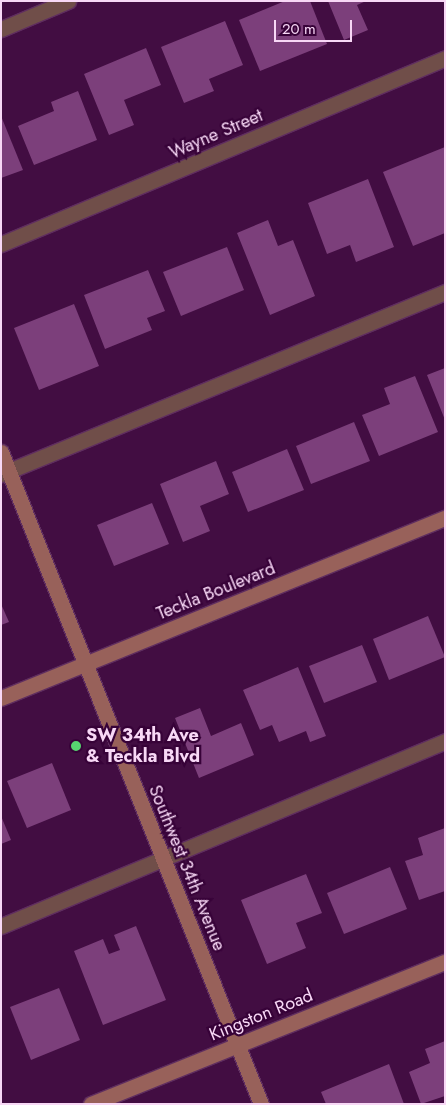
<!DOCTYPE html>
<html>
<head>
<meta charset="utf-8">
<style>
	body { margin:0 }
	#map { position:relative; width:446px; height:1105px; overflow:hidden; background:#420d42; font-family:Jost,sans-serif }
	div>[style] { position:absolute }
	.building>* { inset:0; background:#7c3f7b }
	.roads { filter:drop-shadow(1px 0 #5f2d5f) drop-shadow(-1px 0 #5f2d5f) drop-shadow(0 1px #5f2d5f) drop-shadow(0 -1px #5f2d5f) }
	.lane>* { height:15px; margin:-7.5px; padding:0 7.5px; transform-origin:7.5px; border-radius:7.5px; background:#704e49 }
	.street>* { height:15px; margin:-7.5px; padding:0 7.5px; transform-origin:7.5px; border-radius:7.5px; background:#704e49 }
	.secondary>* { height:15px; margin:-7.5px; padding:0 7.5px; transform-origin:7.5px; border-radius:7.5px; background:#98615a }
	.dots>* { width:14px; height:14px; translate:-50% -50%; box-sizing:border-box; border:2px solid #370238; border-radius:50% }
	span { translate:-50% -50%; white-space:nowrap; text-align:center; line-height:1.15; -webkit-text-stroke:4.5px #370238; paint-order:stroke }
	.street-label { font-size:18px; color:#f8d8f6 }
	.poi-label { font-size:18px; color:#f8d8f6; font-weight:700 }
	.left { translate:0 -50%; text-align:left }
	.frame { position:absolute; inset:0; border:2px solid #f8d8f6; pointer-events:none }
	.scale { position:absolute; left:274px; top:20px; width:78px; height:22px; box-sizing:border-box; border:2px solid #f8d8f6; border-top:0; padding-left:6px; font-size:15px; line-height:18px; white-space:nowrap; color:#f8d8f6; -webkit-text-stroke:4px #370238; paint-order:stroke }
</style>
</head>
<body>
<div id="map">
	<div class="building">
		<i style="clip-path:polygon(285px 1px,310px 1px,327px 44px,260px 71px,239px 20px)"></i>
		<i style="clip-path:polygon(328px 1px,366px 1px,357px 5px,368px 30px,344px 40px)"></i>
		<i style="clip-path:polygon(225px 21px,243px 65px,209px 79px,214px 91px,184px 103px,161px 47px)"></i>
		<i style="clip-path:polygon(146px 48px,161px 85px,124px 100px,134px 125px,109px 135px,84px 74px)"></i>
		<i style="clip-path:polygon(78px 91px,97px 140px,34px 165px,18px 126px,54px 111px,51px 102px)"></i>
		<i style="clip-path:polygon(1px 116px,23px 170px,1px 178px)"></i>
		<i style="clip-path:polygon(445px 147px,445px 233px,413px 246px,383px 172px)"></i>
		<i style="clip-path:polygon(368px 179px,394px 247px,356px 262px,350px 245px,327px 254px,308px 203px)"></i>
		<i style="clip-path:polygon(268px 220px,278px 246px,293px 240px,315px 296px,270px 315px,237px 233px)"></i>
		<i style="clip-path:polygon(227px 247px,244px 290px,181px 316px,163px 272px)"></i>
		<i style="clip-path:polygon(148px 270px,165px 311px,147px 318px,152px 330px,105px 349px,84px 295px)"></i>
		<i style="clip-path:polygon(74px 304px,99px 366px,39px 390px,14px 328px)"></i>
		<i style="clip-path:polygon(445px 368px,445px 420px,427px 375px)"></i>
		<i style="clip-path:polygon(415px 376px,438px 432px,379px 456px,362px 415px,390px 404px,384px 388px)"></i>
		<i style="clip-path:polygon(354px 422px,370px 461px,311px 484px,296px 446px)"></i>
		<i style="clip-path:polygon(287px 449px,304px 490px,248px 512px,232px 472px)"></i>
		<i style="clip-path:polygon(216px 461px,229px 494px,200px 506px,210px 531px,183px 542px,160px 484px)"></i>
		<i style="clip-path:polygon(152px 503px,169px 544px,114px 566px,97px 525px)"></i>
		<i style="clip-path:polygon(1px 604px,9px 622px,1px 625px)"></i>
		<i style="clip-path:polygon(428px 616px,445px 657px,389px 680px,373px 639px)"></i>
		<i style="clip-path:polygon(362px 645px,377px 682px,324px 703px,309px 666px)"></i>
		<i style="clip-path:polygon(298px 667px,326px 736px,310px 742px,306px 731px,279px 742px,272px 725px,260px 730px,243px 690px)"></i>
		<i style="clip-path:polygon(200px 708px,211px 736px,241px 723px,254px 755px,199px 778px,175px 718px)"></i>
		<i style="clip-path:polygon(52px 763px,71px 810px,27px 828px,7px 781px)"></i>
		<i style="clip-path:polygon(1px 816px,11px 840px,1px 844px)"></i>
		<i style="clip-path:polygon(445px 828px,445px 891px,419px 900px,405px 861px,423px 855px,418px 838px)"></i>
		<i style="clip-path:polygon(390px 867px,407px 909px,344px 934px,327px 893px)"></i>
		<i style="clip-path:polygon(306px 874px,322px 913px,296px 923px,306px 948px,267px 964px,241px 900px)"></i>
		<i style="clip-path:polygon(136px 926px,166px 1000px,103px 1025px,74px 951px,103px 939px,109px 954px,120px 950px,114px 935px)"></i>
		<i style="clip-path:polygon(59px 988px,80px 1040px,31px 1060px,10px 1007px)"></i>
		<i style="clip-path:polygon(445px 1041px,445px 1096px,421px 1104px,409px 1072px,430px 1063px,425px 1049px)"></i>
		<i style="clip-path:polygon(389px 1064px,404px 1104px,326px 1104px,321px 1092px)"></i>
	</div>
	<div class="roads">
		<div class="lane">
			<i style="left:1px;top:29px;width:73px;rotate:-22.7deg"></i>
			<i style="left:1px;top:474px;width:480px;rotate:-22.3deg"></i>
			<i style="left:1px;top:926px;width:481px;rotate:-22.6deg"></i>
		</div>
		<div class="street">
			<i style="left:1px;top:244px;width:481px;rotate:-22.7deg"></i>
		</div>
		<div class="secondary">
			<i style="left:1px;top:452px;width:702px;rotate:68.26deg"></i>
			<i style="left:1px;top:698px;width:479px;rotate:-22.1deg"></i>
			<i style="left:91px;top:1104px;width:381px;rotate:-21.9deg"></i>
		</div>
	</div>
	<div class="dots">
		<i style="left:76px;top:746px;background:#57d570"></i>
	</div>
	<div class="street-label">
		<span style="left:216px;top:134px;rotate:-23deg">Wayne Street</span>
		<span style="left:216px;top:591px;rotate:-22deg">Teckla Boulevard</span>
		<span style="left:187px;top:868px;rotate:68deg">Southwest 34th Avenue</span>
		<span style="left:261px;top:1015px;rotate:-22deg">Kingston Road</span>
	</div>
	<div class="poi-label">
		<span class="left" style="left:86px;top:746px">SW 34th Ave<br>&amp; Teckla Blvd</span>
	</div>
	<div class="frame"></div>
	<div class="scale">20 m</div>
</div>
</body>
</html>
